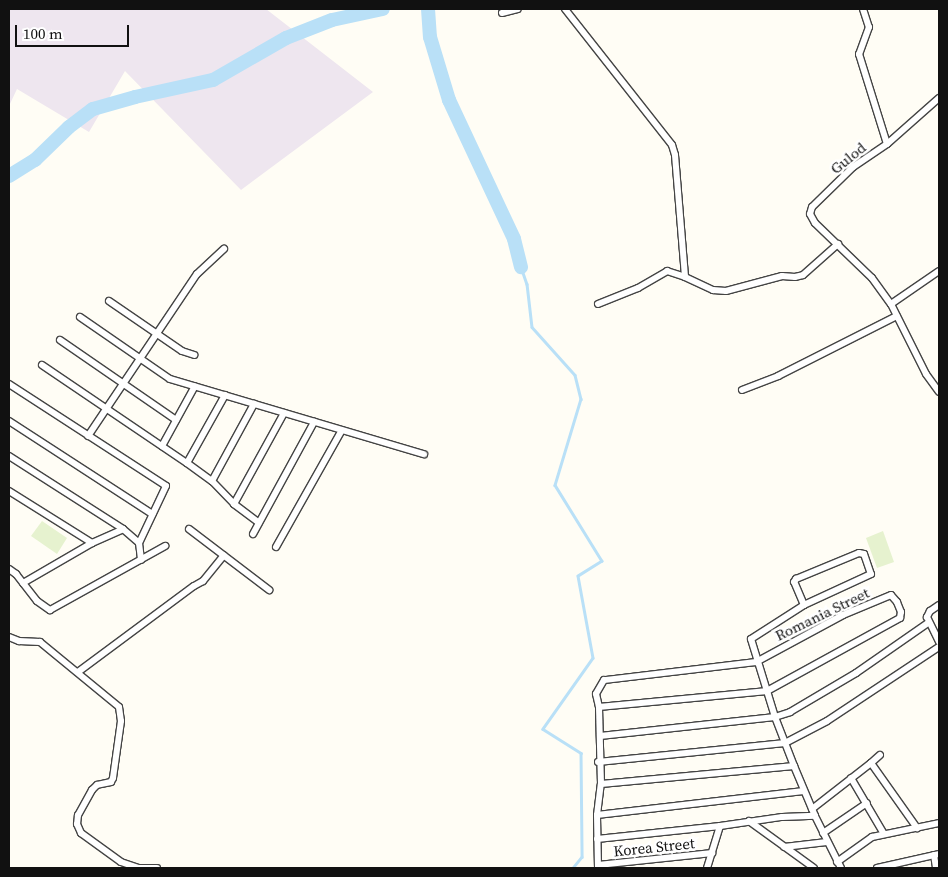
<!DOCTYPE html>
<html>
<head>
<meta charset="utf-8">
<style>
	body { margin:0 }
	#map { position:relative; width:948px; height:877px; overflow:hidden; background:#fffdf5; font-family:"Source Serif 4",serif }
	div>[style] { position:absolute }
	.industrial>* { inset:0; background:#eee6ef }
	.pitch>* { inset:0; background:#e6f2cf }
	.stream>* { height:2.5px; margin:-1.25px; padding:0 1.25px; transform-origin:1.25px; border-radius:1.25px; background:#b9e0f7 }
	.river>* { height:14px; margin:-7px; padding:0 7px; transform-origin:7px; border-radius:7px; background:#b9e0f7 }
	.roads { filter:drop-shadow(1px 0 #444) drop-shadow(-1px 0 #444) drop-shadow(0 1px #444) drop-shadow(0 -1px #444) }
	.minor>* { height:6px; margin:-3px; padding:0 3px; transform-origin:3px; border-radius:3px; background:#fff }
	span { translate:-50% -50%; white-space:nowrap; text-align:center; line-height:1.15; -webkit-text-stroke:5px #fff; paint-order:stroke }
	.street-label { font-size:15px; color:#111 }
	.frame { position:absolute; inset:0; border:10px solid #111; pointer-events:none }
	.scale { position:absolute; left:15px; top:25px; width:114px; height:22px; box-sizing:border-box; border:2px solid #111; border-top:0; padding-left:6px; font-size:15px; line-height:18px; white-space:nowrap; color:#111; -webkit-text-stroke:4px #fff; paint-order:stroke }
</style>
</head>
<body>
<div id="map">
	<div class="industrial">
		<i style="clip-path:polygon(9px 9px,266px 9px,373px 92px,241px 190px,125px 71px,89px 132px,17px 89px,9px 106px)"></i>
	</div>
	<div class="pitch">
		<i style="clip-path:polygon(42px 521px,67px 538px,57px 554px,31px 536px)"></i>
		<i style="clip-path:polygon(883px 531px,894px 562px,877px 568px,866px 538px)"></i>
	</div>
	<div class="stream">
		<i style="left:521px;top:267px;width:18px;rotate:71deg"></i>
		<i style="left:527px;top:284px;width:43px;rotate:83.4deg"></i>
		<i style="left:532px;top:327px;width:64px;rotate:48.1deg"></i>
		<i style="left:575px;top:375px;width:25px;rotate:76deg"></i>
		<i style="left:581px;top:399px;width:90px;rotate:106.8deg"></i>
		<i style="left:555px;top:485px;width:89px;rotate:58.3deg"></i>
		<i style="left:602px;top:561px;width:28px;rotate:148deg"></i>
		<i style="left:578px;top:576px;width:83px;rotate:79.6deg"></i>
		<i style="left:593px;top:658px;width:87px;rotate:125.2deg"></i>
		<i style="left:543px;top:729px;width:45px;rotate:32.3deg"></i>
		<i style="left:581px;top:753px;width:104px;rotate:89.4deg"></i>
		<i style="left:582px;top:857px;width:14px;rotate:129deg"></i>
	</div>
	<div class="river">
		<i style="left:428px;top:9px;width:28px;rotate:86deg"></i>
		<i style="left:430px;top:37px;width:66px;rotate:73.2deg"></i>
		<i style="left:449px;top:100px;width:153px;rotate:64.9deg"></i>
		<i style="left:514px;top:239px;width:29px;rotate:76deg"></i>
		<i style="left:9px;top:176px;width:31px;rotate:-32deg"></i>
		<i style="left:35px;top:160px;width:47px;rotate:-44.1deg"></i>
		<i style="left:69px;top:127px;width:30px;rotate:-37deg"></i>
		<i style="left:93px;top:109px;width:44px;rotate:-15.9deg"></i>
		<i style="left:135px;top:97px;width:80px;rotate:-12.3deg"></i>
		<i style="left:213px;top:80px;width:84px;rotate:-29.9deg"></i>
		<i style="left:286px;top:38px;width:49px;rotate:-21.4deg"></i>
		<i style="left:332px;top:20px;width:52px;rotate:-12.2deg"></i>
	</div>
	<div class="roads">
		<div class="minor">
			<i style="left:565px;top:9px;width:173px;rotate:51.8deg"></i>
			<i style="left:672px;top:145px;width:10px;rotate:73deg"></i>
			<i style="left:675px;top:155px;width:122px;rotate:85.3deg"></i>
			<i style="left:863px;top:9px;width:19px;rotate:72deg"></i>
			<i style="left:869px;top:27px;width:29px;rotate:110deg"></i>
			<i style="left:859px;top:54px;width:94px;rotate:72.7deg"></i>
			<i style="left:502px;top:13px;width:16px;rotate:-14deg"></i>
			<i style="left:939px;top:98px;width:69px;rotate:138.5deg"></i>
			<i style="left:887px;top:144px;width:41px;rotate:145.9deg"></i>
			<i style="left:853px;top:167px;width:57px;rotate:135.7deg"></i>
			<i style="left:812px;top:207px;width:7px;rotate:106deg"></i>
			<i style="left:810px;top:214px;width:10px;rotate:61deg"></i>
			<i style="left:815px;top:223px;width:79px;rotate:44deg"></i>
			<i style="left:872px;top:278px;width:32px;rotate:54deg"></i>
			<i style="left:891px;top:304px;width:78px;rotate:63.4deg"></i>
			<i style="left:926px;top:374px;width:22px;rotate:54deg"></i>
			<i style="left:109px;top:301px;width:88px;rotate:34.4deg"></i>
			<i style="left:182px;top:351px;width:13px;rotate:18deg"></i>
			<i style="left:598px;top:304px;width:43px;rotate:-21.8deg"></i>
			<i style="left:638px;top:288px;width:34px;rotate:-30deg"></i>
			<i style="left:667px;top:271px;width:19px;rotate:18deg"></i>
			<i style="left:685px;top:277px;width:31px;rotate:25deg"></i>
			<i style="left:713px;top:290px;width:13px;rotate:4deg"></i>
			<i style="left:726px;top:291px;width:58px;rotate:-15deg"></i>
			<i style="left:782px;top:276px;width:13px;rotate:4deg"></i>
			<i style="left:795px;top:277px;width:8px;rotate:-14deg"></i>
			<i style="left:803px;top:275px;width:47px;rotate:-41.5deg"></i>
			<i style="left:891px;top:304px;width:58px;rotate:-34.5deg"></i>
			<i style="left:80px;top:317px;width:109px;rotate:34.6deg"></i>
			<i style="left:170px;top:379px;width:265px;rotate:16.5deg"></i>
			<i style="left:60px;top:340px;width:141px;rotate:34.6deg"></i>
			<i style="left:42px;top:365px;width:175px;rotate:34.1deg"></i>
			<i style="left:187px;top:463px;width:31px;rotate:36deg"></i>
			<i style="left:212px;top:481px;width:32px;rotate:46deg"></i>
			<i style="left:234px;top:504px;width:31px;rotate:37deg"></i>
			<i style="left:9px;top:384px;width:187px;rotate:33deg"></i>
			<i style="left:166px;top:486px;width:63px;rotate:115.3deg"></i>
			<i style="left:139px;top:543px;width:17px;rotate:83deg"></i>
			<i style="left:742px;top:390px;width:39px;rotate:-21deg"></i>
			<i style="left:778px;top:376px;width:133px;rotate:-26.8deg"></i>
			<i style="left:9px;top:421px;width:171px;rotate:33deg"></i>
			<i style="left:88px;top:436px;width:195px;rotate:-56.1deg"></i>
			<i style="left:197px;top:274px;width:37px;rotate:-43deg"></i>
			<i style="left:162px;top:446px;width:68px;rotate:-61.2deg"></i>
			<i style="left:9px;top:456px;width:135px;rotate:32.6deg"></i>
			<i style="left:123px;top:529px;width:21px;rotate:41deg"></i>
			<i style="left:187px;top:463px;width:78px;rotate:-60.8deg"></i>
			<i style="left:212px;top:481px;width:88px;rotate:-61.4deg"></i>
			<i style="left:9px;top:491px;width:98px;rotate:32.1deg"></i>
			<i style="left:234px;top:504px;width:104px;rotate:-61.2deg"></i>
			<i style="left:189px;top:529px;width:101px;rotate:37.3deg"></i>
			<i style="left:253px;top:534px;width:128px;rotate:-61.4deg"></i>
			<i style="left:276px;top:547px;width:134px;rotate:-60.6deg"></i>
			<i style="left:9px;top:569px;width:9px;rotate:36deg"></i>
			<i style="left:16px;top:574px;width:34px;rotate:52deg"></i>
			<i style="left:37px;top:601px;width:16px;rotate:35deg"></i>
			<i style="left:50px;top:610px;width:132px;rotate:-29.1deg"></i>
			<i style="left:23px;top:583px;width:80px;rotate:-30.1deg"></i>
			<i style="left:92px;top:543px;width:34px;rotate:-24deg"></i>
			<i style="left:804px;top:605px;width:25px;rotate:-113deg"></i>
			<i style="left:794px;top:582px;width:4px;rotate:-56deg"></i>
			<i style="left:796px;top:579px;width:68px;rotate:-22.4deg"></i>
			<i style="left:859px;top:553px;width:5px;rotate:11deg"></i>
			<i style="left:864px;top:554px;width:21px;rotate:71deg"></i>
			<i style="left:871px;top:574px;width:74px;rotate:155.2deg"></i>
			<i style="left:804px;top:605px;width:63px;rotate:147.3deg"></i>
			<i style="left:751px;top:639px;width:82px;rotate:72.9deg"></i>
			<i style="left:775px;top:717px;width:53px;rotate:68.8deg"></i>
			<i style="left:794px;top:766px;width:54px;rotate:67.2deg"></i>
			<i style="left:815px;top:816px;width:58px;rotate:63.4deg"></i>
			<i style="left:939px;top:605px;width:11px;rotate:146deg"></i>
			<i style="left:930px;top:611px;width:7px;rotate:117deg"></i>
			<i style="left:927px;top:617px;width:28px;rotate:64deg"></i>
			<i style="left:9px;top:637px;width:11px;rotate:22deg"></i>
			<i style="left:19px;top:641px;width:21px;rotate:3deg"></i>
			<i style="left:40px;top:642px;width:102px;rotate:39.4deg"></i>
			<i style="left:119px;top:707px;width:14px;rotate:82deg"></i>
			<i style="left:121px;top:721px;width:58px;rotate:98deg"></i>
			<i style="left:113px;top:778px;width:4px;rotate:117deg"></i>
			<i style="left:111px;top:782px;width:14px;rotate:168deg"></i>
			<i style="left:97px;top:785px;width:7px;rotate:135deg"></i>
			<i style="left:92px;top:790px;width:29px;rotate:119deg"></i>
			<i style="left:78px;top:815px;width:9px;rotate:96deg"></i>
			<i style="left:77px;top:824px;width:10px;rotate:66deg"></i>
			<i style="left:81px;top:833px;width:49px;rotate:35.9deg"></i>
			<i style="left:121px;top:862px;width:18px;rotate:19deg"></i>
			<i style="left:138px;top:868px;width:19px"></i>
			<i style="left:78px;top:672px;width:144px;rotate:-36.6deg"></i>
			<i style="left:194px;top:586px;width:10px;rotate:-29deg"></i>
			<i style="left:203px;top:581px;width:33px;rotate:-51deg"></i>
			<i style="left:600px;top:736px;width:176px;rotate:-6.2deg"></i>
			<i style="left:775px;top:717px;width:16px;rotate:-18deg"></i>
			<i style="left:790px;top:712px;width:77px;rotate:-30.6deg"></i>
			<i style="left:856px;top:673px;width:88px;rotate:-34.8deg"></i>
			<i style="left:598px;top:762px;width:188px;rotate:-5.8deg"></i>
			<i style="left:785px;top:743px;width:47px;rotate:-27.6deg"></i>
			<i style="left:827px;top:721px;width:134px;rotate:-33.5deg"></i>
			<i style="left:871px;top:763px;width:12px;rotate:-42deg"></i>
			<i style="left:851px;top:778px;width:65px;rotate:59.5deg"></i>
			<i style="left:601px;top:784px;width:194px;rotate:-5.3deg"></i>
			<i style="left:812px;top:809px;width:75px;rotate:-37.9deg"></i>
			<i style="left:871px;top:763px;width:80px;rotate:54.7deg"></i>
			<i style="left:597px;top:815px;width:208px;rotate:-6.6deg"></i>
			<i style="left:749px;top:821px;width:80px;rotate:35.9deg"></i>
			<i style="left:823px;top:833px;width:53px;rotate:-34.3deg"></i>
			<i style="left:597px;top:839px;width:124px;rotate:-6deg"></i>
			<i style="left:720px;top:826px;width:63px;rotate:-8.3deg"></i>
			<i style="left:782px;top:817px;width:33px;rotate:-2deg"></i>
			<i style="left:784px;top:847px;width:43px;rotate:-6.6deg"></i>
			<i style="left:934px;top:855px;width:13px;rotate:81deg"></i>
			<i style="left:837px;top:862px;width:43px;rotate:-35.5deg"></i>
			<i style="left:872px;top:837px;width:68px;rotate:-11.8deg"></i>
			<i style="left:598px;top:865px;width:115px;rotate:-6deg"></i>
			<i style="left:598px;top:868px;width:53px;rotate:-91.1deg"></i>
			<i style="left:597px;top:815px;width:31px;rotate:-83deg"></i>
			<i style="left:601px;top:784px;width:77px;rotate:-91.5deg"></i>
			<i style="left:599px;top:707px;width:169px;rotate:-5.4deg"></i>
			<i style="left:767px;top:691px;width:152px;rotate:-28.8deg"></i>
			<i style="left:900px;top:618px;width:6px;rotate:-81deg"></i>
			<i style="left:901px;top:612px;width:11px;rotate:-112deg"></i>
			<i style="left:897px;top:602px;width:9px;rotate:-131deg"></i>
			<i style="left:891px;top:595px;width:52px;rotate:157.4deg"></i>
			<i style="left:843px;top:615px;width:99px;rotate:151.6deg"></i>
			<i style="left:756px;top:662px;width:153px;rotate:173.2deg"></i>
			<i style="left:604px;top:680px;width:16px;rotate:120deg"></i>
			<i style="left:596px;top:694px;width:13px;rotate:77deg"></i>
			<i style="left:707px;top:868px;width:44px;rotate:-72.8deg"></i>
			<i style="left:877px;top:868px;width:64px;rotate:-12.7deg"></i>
		</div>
	</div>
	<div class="street-label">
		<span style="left:848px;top:158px;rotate:-39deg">Gulod</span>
		<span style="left:822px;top:614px;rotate:-26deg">Romania Street</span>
		<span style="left:654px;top:847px;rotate:-6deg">Korea Street</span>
	</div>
	<div class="frame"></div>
	<div class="scale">100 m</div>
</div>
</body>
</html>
